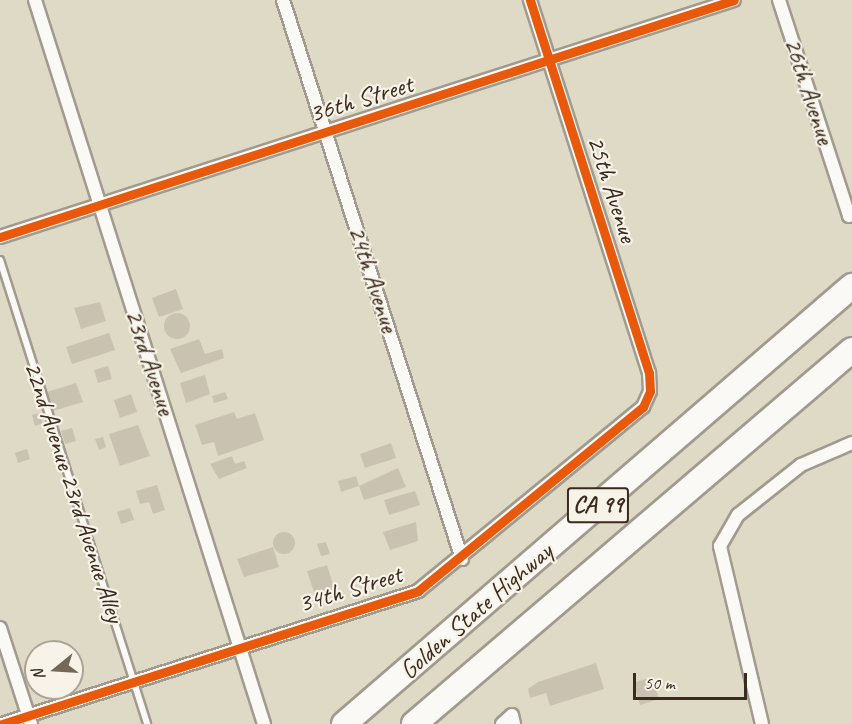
<!DOCTYPE html>
<html>
<head>
<meta charset="utf-8">
<style>
	body { margin:0 }
	#map { position:relative; width:852px; height:724px; overflow:hidden; background:#dedac6; font-family:Caveat,sans-serif }
	div>[style] { position:absolute }
	.building>* { inset:0; background:#cac2b0 }
	.round { border-radius:50% }
	.roads { filter:drop-shadow(2px 0 #a09b8e) drop-shadow(-2px 0 #a09b8e) drop-shadow(0 2px #a09b8e) drop-shadow(0 -2px #a09b8e) }
	.service>* { height:6px; margin:-3px; padding:0 3px; transform-origin:3px; border-radius:3px; background:#faf9f6 }
	.minor>* { height:12px; margin:-6px; padding:0 6px; transform-origin:6px; border-radius:6px; background:#faf9f6 }
	.motorway>* { height:24px; margin:-12px; padding:0 12px; transform-origin:12px; border-radius:12px; background:#faf9f6 }
	.cycleway>* { height:9px; margin:-4.5px; padding:0 4.5px; transform-origin:4.5px; border-radius:4.5px; background:#e8590c }
	span { translate:-50% -50%; white-space:nowrap; text-align:center; line-height:1.15; -webkit-text-stroke:4.5px #f7f3e8; paint-order:stroke }
	.shield-label span { padding:2px 4px; background:#f7f3e8; border:2px solid; border-radius:4px; -webkit-text-stroke-width:0 }
	.shield-label { font-size:24px; color:#3b2a1e; font-weight:700 }
	.street-label { font-size:26px; color:#3b2a1e }
	.north { position:absolute; left:24px; top:640px; width:60px; height:60px; box-sizing:border-box; background:#f7f3e8; border:2px solid #aca397; border-radius:50%; rotate:252deg; font-size:16px; font-weight:700; line-height:24px; text-align:center; color:#3b2a1e }
	.north::after { content:''; display:block; margin:auto; width:21px; height:27px; background:#746859; clip-path:polygon(50% 0,100% 100%,50% 72%,0 100%) }
	.scale { position:absolute; left:633px; top:673px; width:114px; height:27px; box-sizing:border-box; border:3px solid #3b2a1e; border-top:0; padding-left:8px; font-size:18px; line-height:21px; white-space:nowrap; color:#3b2a1e; -webkit-text-stroke:4px #f7f3e8; paint-order:stroke }
</style>
</head>
<body>
<div id="map">
	<div class="building">
		<i style="clip-path:polygon(176px 289px,183px 309px,159px 317px,152px 298px)"></i>
		<i style="clip-path:polygon(100px 302px,106px 321px,81px 329px,74px 308px)"></i>
		<i class="round" style="left:164px;top:313px;width:26px;height:26px"></i>
		<i style="clip-path:polygon(109px 333px,115px 350px,72px 364px,66px 347px)"></i>
		<i style="clip-path:polygon(199px 339px,205px 354px,222px 349px,224px 358px,181px 373px,170px 349px)"></i>
		<i style="clip-path:polygon(108px 366px,112px 379px,98px 383px,94px 370px)"></i>
		<i style="clip-path:polygon(205px 375px,210px 394px,186px 403px,180px 383px)"></i>
		<i style="clip-path:polygon(76px 383px,83px 402px,53px 411px,47px 392px)"></i>
		<i style="clip-path:polygon(225px 392px,228px 399px,214px 403px,212px 396px)"></i>
		<i style="clip-path:polygon(131px 394px,137px 412px,120px 418px,114px 400px)"></i>
		<i style="clip-path:polygon(234px 412px,237px 419px,255px 413px,264px 440px,218px 456px,214px 442px,202px 445px,195px 425px)"></i>
		<i style="clip-path:polygon(40px 413px,43px 423px,35px 426px,32px 415px)"></i>
		<i style="clip-path:polygon(138px 425px,150px 456px,120px 466px,109px 434px)"></i>
		<i style="clip-path:polygon(72px 428px,76px 441px,65px 444px,61px 431px)"></i>
		<i style="clip-path:polygon(103px 437px,106px 447px,99px 450px,95px 439px)"></i>
		<i style="clip-path:polygon(391px 443px,396px 458px,365px 468px,360px 454px)"></i>
		<i style="clip-path:polygon(27px 449px,30px 459px,18px 463px,15px 453px)"></i>
		<i style="clip-path:polygon(232px 456px,235px 464px,244px 461px,247px 468px,219px 479px,210px 464px)"></i>
		<i style="clip-path:polygon(398px 468px,406px 487px,364px 500px,359px 486px)"></i>
		<i style="clip-path:polygon(356px 476px,359px 486px,341px 492px,338px 481px)"></i>
		<i style="clip-path:polygon(157px 485px,165px 510px,153px 514px,149px 502px,140px 504px,136px 491px)"></i>
		<i style="clip-path:polygon(415px 491px,420px 505px,389px 515px,384px 500px)"></i>
		<i style="clip-path:polygon(130px 508px,134px 520px,121px 524px,117px 512px)"></i>
		<i style="clip-path:polygon(416px 522px,418px 541px,390px 550px,383px 532px)"></i>
		<i class="round" style="left:273px;top:532px;width:22px;height:22px"></i>
		<i style="clip-path:polygon(326px 542px,330px 554px,321px 556px,317px 544px)"></i>
		<i style="clip-path:polygon(273px 547px,279px 567px,244px 577px,237px 559px)"></i>
		<i style="clip-path:polygon(327px 565px,335px 591px,316px 598px,307px 571px)"></i>
		<i style="clip-path:polygon(596px 663px,604px 689px,550px 706px,546px 693px,530px 698px,528px 689px,538px 682px)"></i>
		<i style="clip-path:polygon(652px 677px,659px 699px,640px 705px,633px 683px)"></i>
	</div>
	<div class="roads">
		<div class="service">
			<i style="left:0;top:260px;width:487px;rotate:72.4deg"></i>
		</div>
		<div class="minor">
			<i style="left:35px;top:0;width:759px;rotate:72.45deg"></i>
			<i style="left:283px;top:0;width:587px;rotate:72.24deg"></i>
			<i style="left:779px;top:0;width:227px;rotate:72deg"></i>
			<i style="left:849px;top:216px;width:4px;rotate:-45deg"></i>
			<i style="left:0;top:237px;width:771px;rotate:-17.89deg"></i>
			<i style="left:0;top:628px;width:101px;rotate:72.1deg"></i>
			<i style="left:2px;top:724px;width:437px;rotate:-17.7deg"></i>
			<i style="left:418px;top:591px;width:291px;rotate:-39.3deg"></i>
			<i style="left:643px;top:407px;width:17px;rotate:-66deg"></i>
			<i style="left:650px;top:391px;width:18px;rotate:-93deg"></i>
			<i style="left:649px;top:373px;width:392px;rotate:-107.7deg"></i>
			<i style="left:502px;top:724px;width:13px;rotate:-42deg"></i>
			<i style="left:512px;top:715px;width:9px;rotate:77deg"></i>
			<i style="left:762px;top:724px;width:183px;rotate:-103.3deg"></i>
			<i style="left:720px;top:546px;width:36px;rotate:-60deg"></i>
			<i style="left:738px;top:515px;width:80px;rotate:-38.4deg"></i>
			<i style="left:801px;top:465px;width:56px;rotate:-23.3deg"></i>
		</div>
		<div class="motorway">
			<i style="left:344px;top:724px;width:671px;rotate:-40.77deg"></i>
			<i style="left:414px;top:724px;width:576px;rotate:-40.49deg"></i>
		</div>
	</div>
	<div class="cycleway">
		<i style="left:0;top:237px;width:771px;rotate:-17.89deg"></i>
		<i style="left:2px;top:724px;width:437px;rotate:-17.7deg"></i>
		<i style="left:418px;top:591px;width:291px;rotate:-39.3deg"></i>
		<i style="left:643px;top:407px;width:17px;rotate:-66deg"></i>
		<i style="left:650px;top:391px;width:18px;rotate:-93deg"></i>
		<i style="left:649px;top:373px;width:392px;rotate:-107.7deg"></i>
	</div>
	<div class="shield-label">
		<span style="left:598px;top:505px">CA 99</span>
	</div>
	<div class="street-label">
		<span style="left:809px;top:91px;rotate:72deg">26th Avenue</span>
		<span style="left:361px;top:99px;rotate:-17deg">36th Street</span>
		<span style="left:612px;top:189px;rotate:72deg">25th Avenue</span>
		<span style="left:373px;top:279px;rotate:72deg">24th Avenue</span>
		<span style="left:150px;top:362px;rotate:72deg">23rd Avenue</span>
		<span style="left:74px;top:492px;rotate:72deg">22nd Avenue 23rd Avenue Alley</span>
		<span style="left:350px;top:589px;rotate:-17deg">34th Street</span>
		<span style="left:476px;top:611px;rotate:-41deg">Golden State Highway</span>
	</div>
	<div class="north">N</div>
	<div class="scale">50 m</div>
</div>
</body>
</html>
